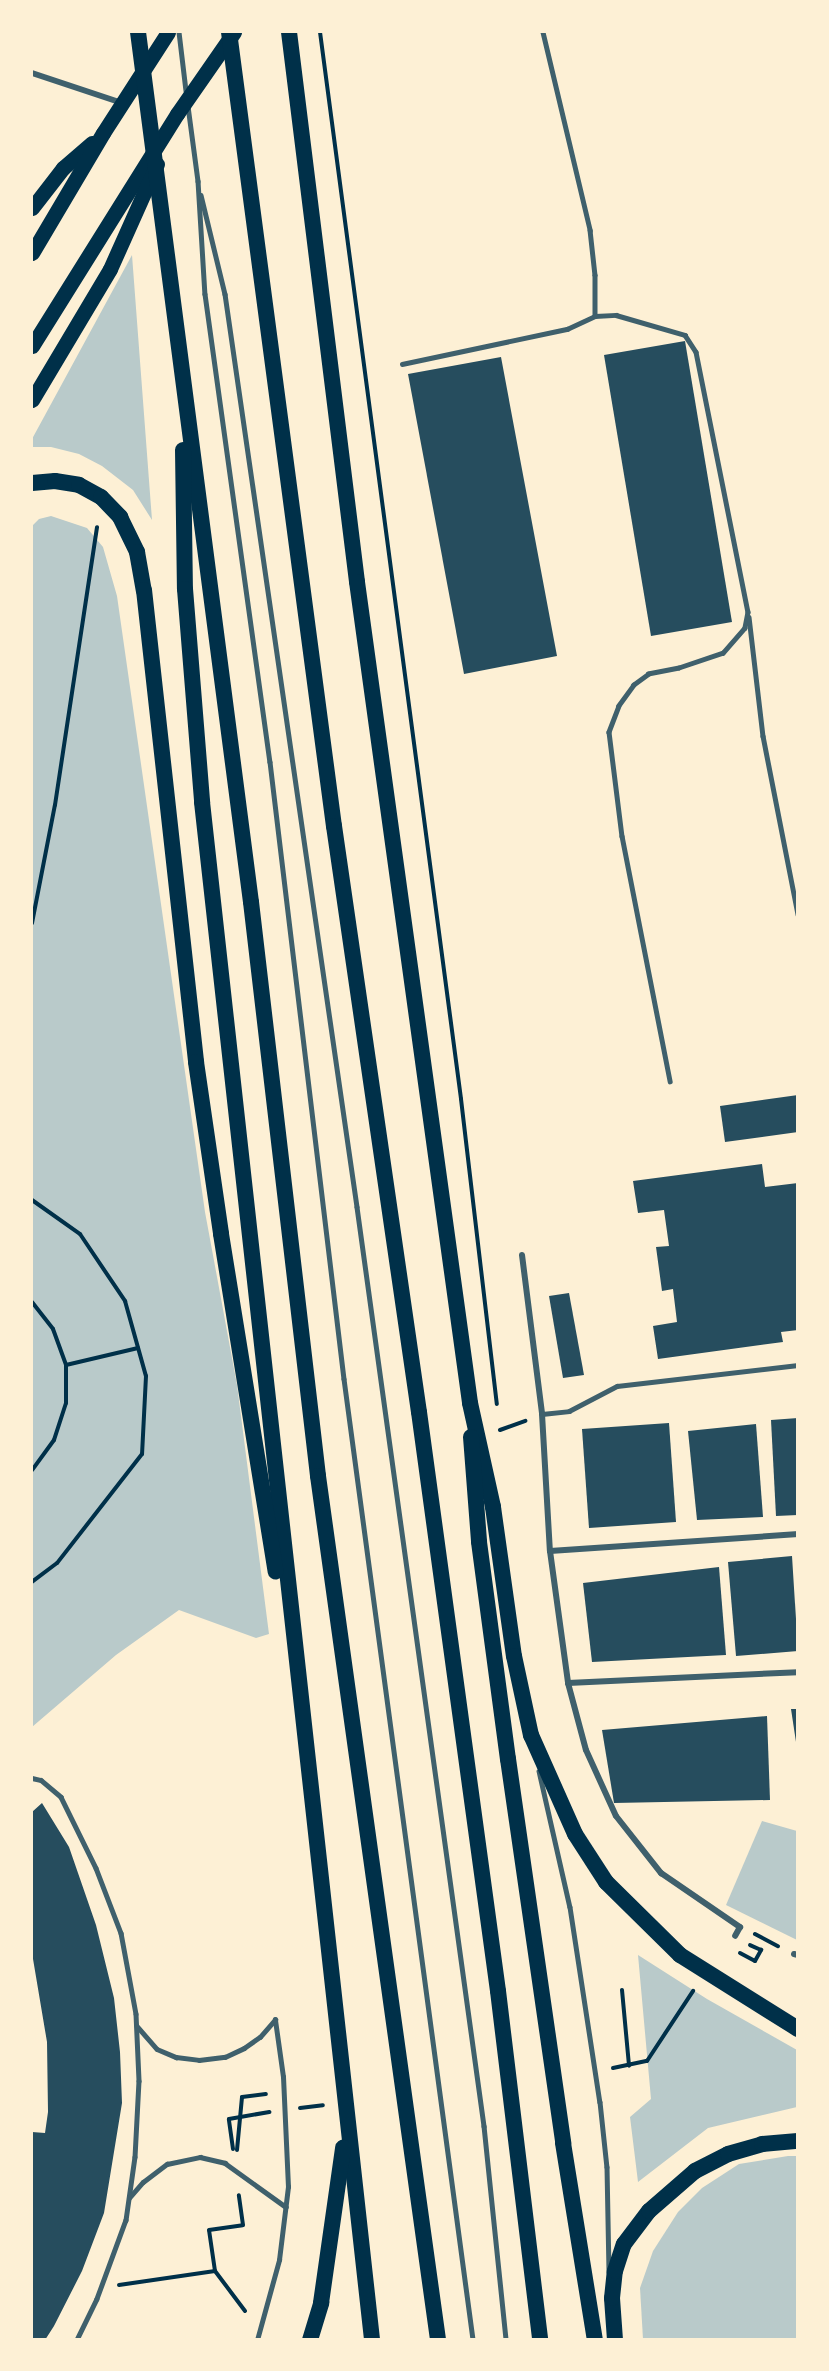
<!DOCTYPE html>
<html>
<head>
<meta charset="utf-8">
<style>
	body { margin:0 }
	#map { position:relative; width:829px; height:2371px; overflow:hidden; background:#fdf0d5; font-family:Inter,sans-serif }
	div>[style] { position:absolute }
	.green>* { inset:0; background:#b9caca }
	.building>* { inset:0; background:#264d5e }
	.path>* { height:4px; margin:-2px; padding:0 2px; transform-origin:2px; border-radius:2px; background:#003049 }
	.service>* { height:4.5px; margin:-2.25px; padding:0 2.25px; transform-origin:2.25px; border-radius:2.25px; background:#3f606c }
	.minor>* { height:6px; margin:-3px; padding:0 3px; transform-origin:3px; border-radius:3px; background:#3f606c }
	.primary>* { height:15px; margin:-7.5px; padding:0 7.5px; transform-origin:7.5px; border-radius:7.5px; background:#003049 }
	.trunk>* { height:16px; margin:-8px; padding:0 8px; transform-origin:8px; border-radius:8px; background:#003049 }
	span { translate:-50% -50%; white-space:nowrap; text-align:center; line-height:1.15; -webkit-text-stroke:4.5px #fdf0d5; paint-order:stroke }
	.frame { position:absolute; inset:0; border:33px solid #fdf0d5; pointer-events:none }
</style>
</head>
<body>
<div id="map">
	<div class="green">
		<i style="clip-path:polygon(132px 255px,152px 520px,133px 490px,102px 466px,79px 454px,51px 447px,32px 447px,32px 439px)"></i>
		<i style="clip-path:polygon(51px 516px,87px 528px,103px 547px,117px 596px,205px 1212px,237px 1385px,269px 1634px,256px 1638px,179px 1610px,116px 1655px,32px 1727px,32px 526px,39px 519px)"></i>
		<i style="clip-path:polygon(762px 1821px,797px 1831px,797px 1940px,726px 1905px)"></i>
		<i style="clip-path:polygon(638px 1955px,707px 1999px,797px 2050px,797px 2107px,708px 2128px,638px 2182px,630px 2117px,651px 2099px)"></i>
		<i style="clip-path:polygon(788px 2156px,797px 2156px,797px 2339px,643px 2339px,640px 2288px,653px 2251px,678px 2212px,702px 2188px,739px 2164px)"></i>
	</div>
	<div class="building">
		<i style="clip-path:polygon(685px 341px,732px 622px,651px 636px,604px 355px)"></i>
		<i style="clip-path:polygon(501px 357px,557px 656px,464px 674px,408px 374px)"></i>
		<i style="clip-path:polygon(798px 1095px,798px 1132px,725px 1142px,720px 1106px)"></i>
		<i style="clip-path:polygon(762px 1164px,765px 1187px,798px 1183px,798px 1330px,781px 1332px,783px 1342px,658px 1359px,653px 1326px,677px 1322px,673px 1289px,662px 1291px,656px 1247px,669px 1246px,664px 1210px,638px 1213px,633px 1181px)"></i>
		<i style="clip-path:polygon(569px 1293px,584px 1375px,563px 1378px,549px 1296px)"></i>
		<i style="clip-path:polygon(798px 1418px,798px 1515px,776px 1516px,771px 1420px)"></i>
		<i style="clip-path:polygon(669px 1423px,676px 1522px,589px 1528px,582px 1429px)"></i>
		<i style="clip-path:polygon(756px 1424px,763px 1517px,697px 1520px,688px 1431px)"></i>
		<i style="clip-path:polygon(792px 1556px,798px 1651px,736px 1656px,728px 1562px)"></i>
		<i style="clip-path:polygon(719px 1567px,726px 1655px,592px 1662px,583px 1583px)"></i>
		<i style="clip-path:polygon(791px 1709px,798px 1709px,798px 1742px,796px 1742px)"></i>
		<i style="clip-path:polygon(767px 1716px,770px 1800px,614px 1803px,602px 1730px)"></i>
		<i style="clip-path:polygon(42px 1803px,69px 1847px,96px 1925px,114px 1998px,120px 2052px,122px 2103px,104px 2213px,82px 2271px,54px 2326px,45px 2340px,32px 2340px,32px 2132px,45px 2133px,48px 2112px,47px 2042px,32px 1953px,32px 1812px)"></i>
	</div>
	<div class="path">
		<i style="left:320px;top:32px;width:1076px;rotate:82.47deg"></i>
		<i style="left:461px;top:1099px;width:307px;rotate:83.3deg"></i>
		<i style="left:32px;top:923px;width:120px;rotate:-79deg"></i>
		<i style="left:55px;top:805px;width:281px;rotate:-81.4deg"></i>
		<i style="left:32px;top:1200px;width:59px;rotate:35.3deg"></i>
		<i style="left:80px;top:1234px;width:81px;rotate:56.1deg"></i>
		<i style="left:125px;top:1301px;width:78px;rotate:74.4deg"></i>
		<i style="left:146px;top:1376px;width:78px;rotate:92.9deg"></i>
		<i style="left:142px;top:1454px;width:138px;rotate:127.9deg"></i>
		<i style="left:57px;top:1563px;width:31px;rotate:143deg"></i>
		<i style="left:32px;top:1302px;width:34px;rotate:52deg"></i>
		<i style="left:53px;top:1329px;width:38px;rotate:70deg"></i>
		<i style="left:66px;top:1365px;width:38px;rotate:90deg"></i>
		<i style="left:66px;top:1403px;width:39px;rotate:108deg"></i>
		<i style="left:54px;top:1440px;width:37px;rotate:126deg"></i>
		<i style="left:66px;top:1365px;width:74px;rotate:-13.3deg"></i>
		<i style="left:500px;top:1430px;width:27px;rotate:-20deg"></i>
		<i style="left:755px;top:1934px;width:26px;rotate:28deg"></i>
		<i style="left:740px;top:1953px;width:17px;rotate:28deg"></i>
		<i style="left:755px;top:1961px;width:13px;rotate:-61deg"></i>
		<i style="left:761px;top:1950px;width:12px;rotate:-156deg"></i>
		<i style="left:622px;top:1990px;width:76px;rotate:84.7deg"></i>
		<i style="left:613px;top:2068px;width:35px;rotate:-12deg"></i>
		<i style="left:647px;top:2061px;width:84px;rotate:-56.7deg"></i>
		<i style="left:300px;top:2108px;width:23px;rotate:-7deg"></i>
		<i style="left:233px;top:2149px;width:30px;rotate:-98deg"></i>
		<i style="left:229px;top:2119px;width:41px;rotate:-9.9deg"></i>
		<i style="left:237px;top:2150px;width:53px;rotate:-84.6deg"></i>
		<i style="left:242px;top:2097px;width:24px;rotate:-7deg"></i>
		<i style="left:215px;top:2271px;width:41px;rotate:-98.3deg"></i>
		<i style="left:209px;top:2230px;width:34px;rotate:-8deg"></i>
		<i style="left:243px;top:2225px;width:30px;rotate:-98deg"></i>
		<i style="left:119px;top:2285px;width:97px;rotate:-8.3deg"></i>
		<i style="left:215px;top:2271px;width:50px;rotate:53.1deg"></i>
	</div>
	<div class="service">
		<i style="left:179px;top:32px;width:59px;rotate:83.2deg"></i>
		<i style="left:543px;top:32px;width:204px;rotate:76.6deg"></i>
		<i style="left:590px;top:230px;width:45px;rotate:83.7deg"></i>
		<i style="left:595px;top:275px;width:41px;rotate:90deg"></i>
		<i style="left:188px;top:106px;width:76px;rotate:82.4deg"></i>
		<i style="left:198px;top:181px;width:113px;rotate:86.5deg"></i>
		<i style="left:205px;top:294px;width:472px;rotate:82.1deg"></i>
		<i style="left:270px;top:762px;width:621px;rotate:83.16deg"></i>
		<i style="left:344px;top:1379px;width:970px;rotate:82.35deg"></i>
		<i style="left:201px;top:195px;width:102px;rotate:76.4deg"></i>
		<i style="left:225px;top:294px;width:922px;rotate:81.77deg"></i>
		<i style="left:357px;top:1207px;width:928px;rotate:82.13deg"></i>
		<i style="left:484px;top:2126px;width:215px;rotate:84.1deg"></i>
		<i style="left:402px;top:364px;width:169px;rotate:-12deg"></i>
		<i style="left:567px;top:329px;width:31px;rotate:-25deg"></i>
		<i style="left:595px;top:316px;width:21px;rotate:-3deg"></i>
		<i style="left:616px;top:315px;width:72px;rotate:16.2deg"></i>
		<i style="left:685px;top:335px;width:20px;rotate:57deg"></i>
		<i style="left:696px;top:352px;width:265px;rotate:78.7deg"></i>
		<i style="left:748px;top:612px;width:16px;rotate:101deg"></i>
		<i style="left:745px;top:628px;width:33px;rotate:131deg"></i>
		<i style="left:723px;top:653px;width:46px;rotate:161.2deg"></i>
		<i style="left:679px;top:668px;width:31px;rotate:169deg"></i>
		<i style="left:649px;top:674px;width:19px;rotate:144deg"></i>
		<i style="left:634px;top:685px;width:26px;rotate:126deg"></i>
		<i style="left:619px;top:706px;width:28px;rotate:111deg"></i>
		<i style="left:609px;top:732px;width:105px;rotate:82.9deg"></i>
		<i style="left:622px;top:836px;width:250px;rotate:78.9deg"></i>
		<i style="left:749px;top:617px;width:120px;rotate:83.3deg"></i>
		<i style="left:763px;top:736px;width:182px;rotate:78.9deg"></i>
		<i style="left:542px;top:1414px;width:27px;rotate:-6deg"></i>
		<i style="left:569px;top:1411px;width:54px;rotate:-27.5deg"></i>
		<i style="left:617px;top:1386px;width:182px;rotate:-6.6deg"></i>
		<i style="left:539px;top:1771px;width:139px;rotate:77.2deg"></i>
		<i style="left:570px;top:1907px;width:197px;rotate:81.3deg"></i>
		<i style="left:600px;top:2102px;width:65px;rotate:83.9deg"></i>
		<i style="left:607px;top:2167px;width:105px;rotate:88.9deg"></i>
		<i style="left:32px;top:1778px;width:9px;rotate:13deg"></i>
		<i style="left:41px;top:1780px;width:26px;rotate:40deg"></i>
		<i style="left:61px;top:1797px;width:79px;rotate:63.8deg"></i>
		<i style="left:96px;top:1868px;width:70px;rotate:69deg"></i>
		<i style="left:121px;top:1933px;width:82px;rotate:79.5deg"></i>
		<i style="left:136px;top:2014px;width:67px;rotate:87.4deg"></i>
		<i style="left:139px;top:2081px;width:76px;rotate:93deg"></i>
		<i style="left:135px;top:2157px;width:64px;rotate:98.1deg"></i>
		<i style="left:126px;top:2220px;width:84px;rotate:110.2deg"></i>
		<i style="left:97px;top:2299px;width:46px;rotate:116deg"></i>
		<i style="left:137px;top:2026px;width:30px;rotate:49deg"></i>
		<i style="left:157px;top:2049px;width:21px;rotate:23deg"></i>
		<i style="left:176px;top:2057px;width:23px;rotate:7deg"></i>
		<i style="left:199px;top:2060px;width:26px;rotate:-7deg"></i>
		<i style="left:225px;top:2057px;width:21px;rotate:-25deg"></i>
		<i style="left:244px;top:2048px;width:19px;rotate:-35deg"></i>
		<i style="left:260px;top:2037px;width:23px;rotate:-49deg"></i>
		<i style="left:129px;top:2198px;width:21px;rotate:-49deg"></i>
		<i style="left:143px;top:2182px;width:30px;rotate:-37deg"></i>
		<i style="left:167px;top:2164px;width:34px;rotate:-12deg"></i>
		<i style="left:200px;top:2157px;width:26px;rotate:13deg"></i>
		<i style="left:225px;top:2163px;width:75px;rotate:35.8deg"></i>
		<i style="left:257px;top:2340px;width:83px;rotate:-74.6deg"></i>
		<i style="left:279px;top:2260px;width:74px;rotate:-83deg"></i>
		<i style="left:288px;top:2187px;width:110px;rotate:-92.6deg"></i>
		<i style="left:283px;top:2077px;width:58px;rotate:-98deg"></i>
	</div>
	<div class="minor">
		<i style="left:32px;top:73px;width:95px;rotate:18.4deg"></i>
		<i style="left:522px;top:1255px;width:160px;rotate:82.8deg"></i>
		<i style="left:542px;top:1414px;width:137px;rotate:86.7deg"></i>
		<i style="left:550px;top:1551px;width:133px;rotate:82.2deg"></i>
		<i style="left:568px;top:1683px;width:230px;rotate:-2.7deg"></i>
		<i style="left:550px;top:1551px;width:249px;rotate:-3.9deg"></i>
		<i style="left:568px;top:1683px;width:69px;rotate:75deg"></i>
		<i style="left:586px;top:1750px;width:72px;rotate:65.6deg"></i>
		<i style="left:616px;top:1816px;width:73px;rotate:51.7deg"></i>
		<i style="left:661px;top:1873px;width:96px;rotate:34.4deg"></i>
		<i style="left:740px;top:1927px;width:10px;rotate:119deg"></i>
		<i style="left:794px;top:1954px;width:4px;rotate:14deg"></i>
	</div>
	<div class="primary">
		<i style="left:32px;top:208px;width:51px;rotate:-52.2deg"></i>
		<i style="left:63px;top:168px;width:38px;rotate:-41deg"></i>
		<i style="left:32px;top:253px;width:139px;rotate:-59.4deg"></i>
		<i style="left:103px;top:133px;width:120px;rotate:-57.2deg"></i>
		<i style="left:32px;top:346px;width:274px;rotate:-58deg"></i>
		<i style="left:177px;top:114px;width:100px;rotate:-55.2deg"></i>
		<i style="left:32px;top:400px;width:152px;rotate:-59.2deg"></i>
		<i style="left:110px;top:269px;width:115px;rotate:-65.9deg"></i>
	</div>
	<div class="trunk">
		<i style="left:138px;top:32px;width:877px;rotate:82.6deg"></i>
		<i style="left:251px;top:902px;width:578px;rotate:83.34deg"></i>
		<i style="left:318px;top:1476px;width:872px;rotate:82.09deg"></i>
		<i style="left:229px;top:32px;width:801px;rotate:82.47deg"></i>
		<i style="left:334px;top:826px;width:592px;rotate:81.75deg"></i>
		<i style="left:419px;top:1412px;width:584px;rotate:82.23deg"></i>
		<i style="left:498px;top:1991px;width:352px;rotate:83.1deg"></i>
		<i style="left:289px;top:32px;width:554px;rotate:82.95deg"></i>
		<i style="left:357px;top:582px;width:829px;rotate:82.16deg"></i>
		<i style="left:470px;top:1403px;width:107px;rotate:77.5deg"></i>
		<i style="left:493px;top:1507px;width:150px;rotate:82deg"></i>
		<i style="left:514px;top:1656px;width:81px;rotate:77.9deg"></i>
		<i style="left:531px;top:1735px;width:108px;rotate:66deg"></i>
		<i style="left:575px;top:1834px;width:57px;rotate:57.1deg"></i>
		<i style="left:606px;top:1882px;width:104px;rotate:44.6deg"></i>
		<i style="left:680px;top:1955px;width:139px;rotate:32.1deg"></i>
		<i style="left:183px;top:450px;width:139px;rotate:89.2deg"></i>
		<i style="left:185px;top:589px;width:214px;rotate:85.4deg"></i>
		<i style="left:202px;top:802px;width:1547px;rotate:83.69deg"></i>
		<i style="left:32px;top:483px;width:23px;rotate:-5deg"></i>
		<i style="left:55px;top:481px;width:24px;rotate:9deg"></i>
		<i style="left:79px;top:485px;width:25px;rotate:29deg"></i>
		<i style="left:101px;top:497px;width:28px;rotate:46deg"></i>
		<i style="left:120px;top:517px;width:39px;rotate:64deg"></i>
		<i style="left:137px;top:552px;width:39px;rotate:80deg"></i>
		<i style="left:144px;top:590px;width:475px;rotate:83.7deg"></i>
		<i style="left:196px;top:1062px;width:174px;rotate:81.7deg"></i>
		<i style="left:221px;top:1234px;width:342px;rotate:80.8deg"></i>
		<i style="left:471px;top:1437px;width:105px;rotate:85.6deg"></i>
		<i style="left:479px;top:1542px;width:219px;rotate:82.4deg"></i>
		<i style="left:508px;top:1759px;width:388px;rotate:81.8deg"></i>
		<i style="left:563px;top:2143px;width:200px;rotate:80.8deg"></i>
		<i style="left:310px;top:2340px;width:39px;rotate:-73deg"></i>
		<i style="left:321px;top:2303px;width:157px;rotate:-81.9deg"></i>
		<i style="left:615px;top:2340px;width:42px;rotate:-94.1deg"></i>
		<i style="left:612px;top:2298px;width:27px;rotate:-84deg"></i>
		<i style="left:615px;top:2271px;width:28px;rotate:-72deg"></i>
		<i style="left:624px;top:2244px;width:41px;rotate:-52.9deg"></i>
		<i style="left:649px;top:2211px;width:61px;rotate:-41deg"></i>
		<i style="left:695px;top:2171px;width:37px;rotate:-27deg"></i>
		<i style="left:728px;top:2154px;width:35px;rotate:-16deg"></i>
		<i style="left:762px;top:2144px;width:36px;rotate:-5deg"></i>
	</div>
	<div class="frame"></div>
</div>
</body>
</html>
